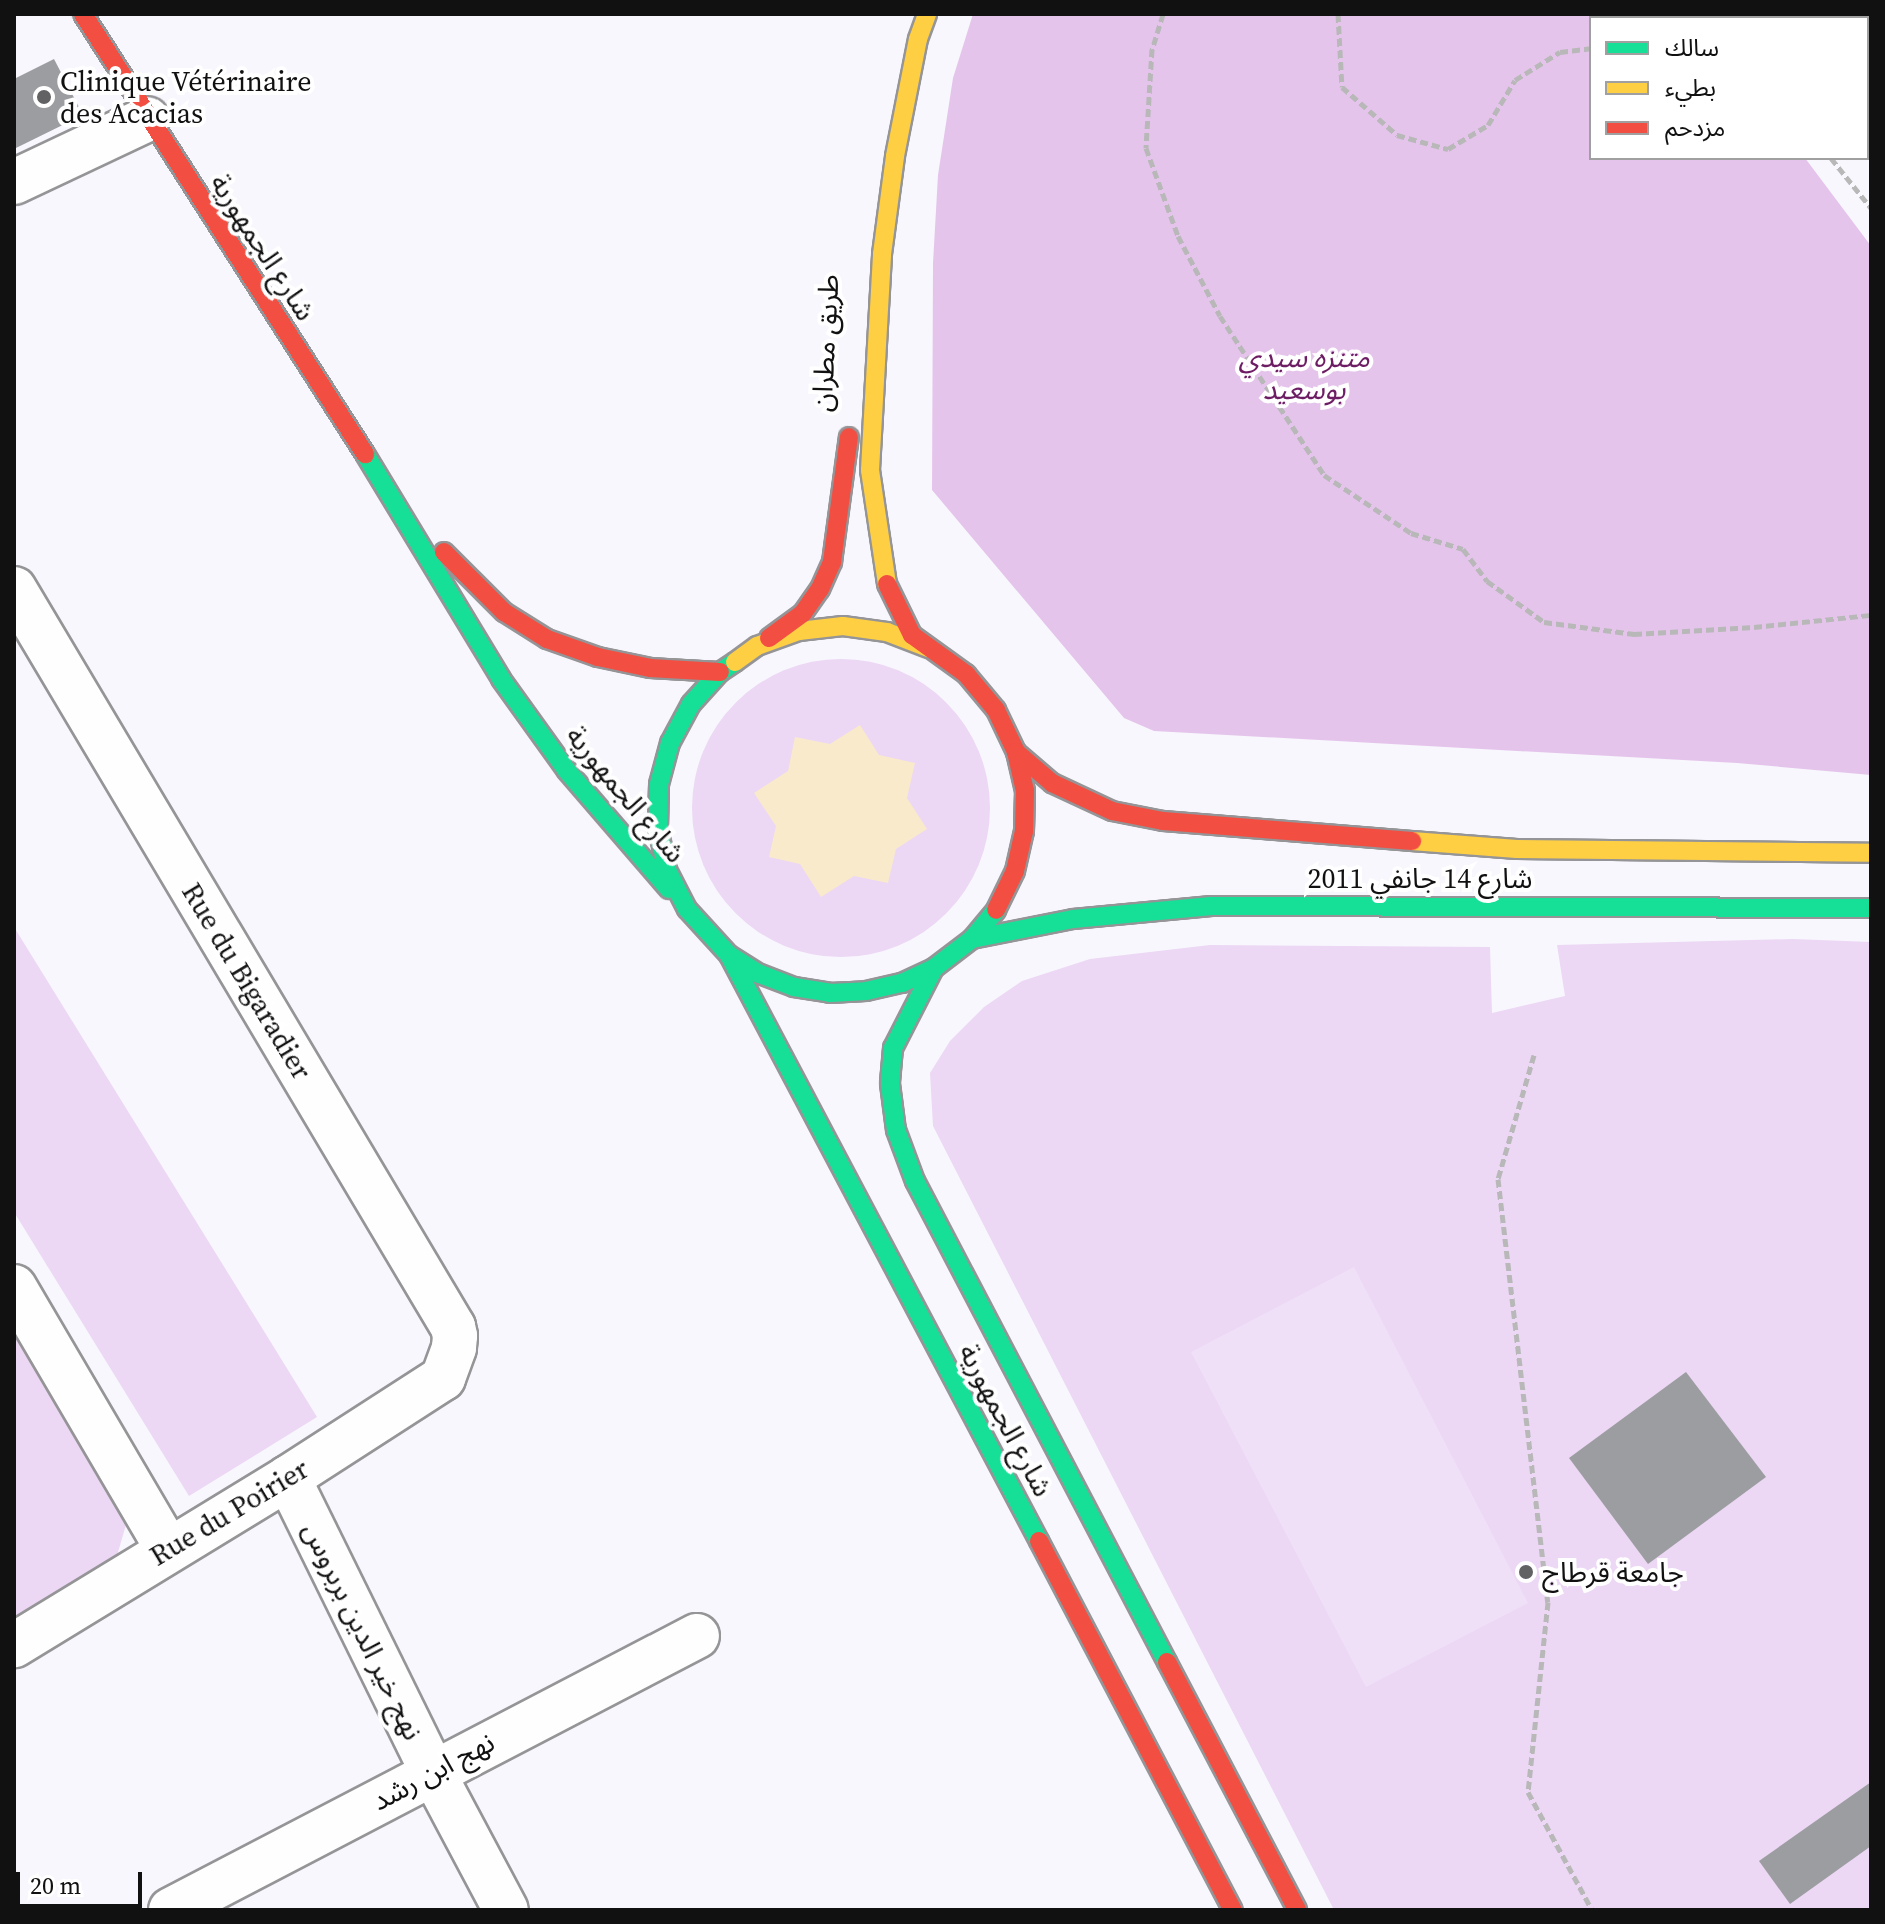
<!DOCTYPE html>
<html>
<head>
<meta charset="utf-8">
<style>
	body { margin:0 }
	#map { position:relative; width:1885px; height:1924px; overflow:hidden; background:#f8f7fd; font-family:"Source Serif 4","Noto Sans Arabic",serif }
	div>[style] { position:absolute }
	.green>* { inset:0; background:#ecd7f4 }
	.round { border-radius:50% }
	.forest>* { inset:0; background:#e5c4ec }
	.pitch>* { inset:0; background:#efe0f8 }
	.water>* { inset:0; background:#f9eacc }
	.building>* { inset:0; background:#9c9da1 }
	.path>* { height:5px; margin-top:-2.5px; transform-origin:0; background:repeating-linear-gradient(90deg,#b8b8b9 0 8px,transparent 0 12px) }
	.roads { filter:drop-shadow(2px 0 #959597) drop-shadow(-2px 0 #959597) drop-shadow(0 2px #959597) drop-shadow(0 -2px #959597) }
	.street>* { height:44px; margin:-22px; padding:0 22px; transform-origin:22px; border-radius:22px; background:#fefeff }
	.fast>* { height:18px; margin:-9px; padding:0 9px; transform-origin:9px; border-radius:9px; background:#16e098 }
	.slow>* { height:18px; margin:-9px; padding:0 9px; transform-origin:9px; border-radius:9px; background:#ffcf43 }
	.jam>* { height:18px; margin:-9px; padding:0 9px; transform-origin:9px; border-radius:9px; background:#f24e42 }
	.dots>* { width:22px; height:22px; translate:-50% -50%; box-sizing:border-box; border:4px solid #fff; border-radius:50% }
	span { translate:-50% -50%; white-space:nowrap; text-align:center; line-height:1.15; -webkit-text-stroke:8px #fff; paint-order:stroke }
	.poi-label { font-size:28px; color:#111 }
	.left { translate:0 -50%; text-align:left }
	.street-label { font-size:28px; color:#111 }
	.park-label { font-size:28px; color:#6d1d64; font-style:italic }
	.frame { position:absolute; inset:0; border:16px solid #111; pointer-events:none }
	.legend { position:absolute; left:1589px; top:16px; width:280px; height:144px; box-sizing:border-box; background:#fff; border:2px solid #a0a0a0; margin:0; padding:10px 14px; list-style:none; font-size:24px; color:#111 }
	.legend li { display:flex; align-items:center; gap:16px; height:40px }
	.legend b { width:40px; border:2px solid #a0a0a0 }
	.scale { position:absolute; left:16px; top:1872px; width:126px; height:36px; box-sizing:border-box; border:4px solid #111; border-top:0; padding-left:10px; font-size:24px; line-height:28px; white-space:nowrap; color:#111; -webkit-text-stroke:6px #fff; paint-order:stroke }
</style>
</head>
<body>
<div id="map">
	<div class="green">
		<i class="round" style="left:692px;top:659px;width:298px;height:298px"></i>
		<i style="clip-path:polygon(14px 927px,317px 1417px,189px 1496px,14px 1212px)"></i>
		<i style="clip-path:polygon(1793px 939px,1871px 942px,1871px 1910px,1334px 1910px,933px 1126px,930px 1073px,950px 1041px,984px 1007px,1022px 981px,1090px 959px,1210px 945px,1490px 947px,1492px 1013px,1565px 996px,1557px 945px)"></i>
		<i style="clip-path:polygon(14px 1332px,128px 1518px,116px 1559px,14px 1622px)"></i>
	</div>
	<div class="forest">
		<i style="clip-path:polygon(973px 14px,1696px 14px,1699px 18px,1591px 18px,1591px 158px,1805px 158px,1871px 246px,1871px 775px,1737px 763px,1154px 731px,1124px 718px,932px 490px,933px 263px,938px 175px,953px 78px)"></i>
	</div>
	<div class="pitch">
		<i style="clip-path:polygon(1354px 1267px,1528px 1603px,1366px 1687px,1191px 1352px)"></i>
	</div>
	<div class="water">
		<i style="clip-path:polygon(860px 725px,879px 755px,915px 763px,907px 798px,927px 829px,896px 849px,888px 883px,854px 876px,821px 897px,800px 864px,769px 857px,776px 826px,754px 793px,788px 771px,795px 737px,830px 744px)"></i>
	</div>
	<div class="building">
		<i style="clip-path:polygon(54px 59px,83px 115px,16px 148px,14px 79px)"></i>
		<i style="clip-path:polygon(1686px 1372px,1766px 1477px,1648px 1564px,1569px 1458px)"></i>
		<i style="clip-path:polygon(1871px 1782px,1871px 1846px,1790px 1904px,1759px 1861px)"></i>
	</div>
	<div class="path">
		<i style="left:1163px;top:14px;width:37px;rotate:107deg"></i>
		<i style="left:1152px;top:49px;width:99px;rotate:93.5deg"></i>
		<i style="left:1146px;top:148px;width:94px;rotate:70deg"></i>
		<i style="left:1178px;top:236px;width:90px;rotate:62.3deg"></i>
		<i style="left:1220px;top:316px;width:190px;rotate:56.8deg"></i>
		<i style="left:1324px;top:475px;width:105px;rotate:33.7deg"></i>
		<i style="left:1411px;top:533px;width:54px;rotate:17.1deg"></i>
		<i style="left:1463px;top:549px;width:40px;rotate:53deg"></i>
		<i style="left:1487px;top:581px;width:70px;rotate:35.7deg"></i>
		<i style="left:1544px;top:622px;width:91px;rotate:7.6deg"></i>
		<i style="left:1634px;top:634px;width:120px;rotate:-3.3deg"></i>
		<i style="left:1754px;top:627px;width:118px;rotate:-5.9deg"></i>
		<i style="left:1338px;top:14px;width:73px;rotate:86.9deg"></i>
		<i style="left:1342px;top:87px;width:73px;rotate:41.1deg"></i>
		<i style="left:1397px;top:135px;width:53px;rotate:15.4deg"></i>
		<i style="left:1448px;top:149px;width:47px;rotate:-31deg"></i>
		<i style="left:1488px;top:125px;width:52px;rotate:-59deg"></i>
		<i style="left:1515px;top:80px;width:53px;rotate:-31.9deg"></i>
		<i style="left:1560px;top:52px;width:31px;rotate:-7deg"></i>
		<i style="left:1715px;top:14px;width:6px;rotate:45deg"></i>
		<i style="left:1829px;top:18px;width:16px;rotate:-14deg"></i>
		<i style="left:1831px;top:158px;width:64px;rotate:51.3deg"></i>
		<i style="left:1534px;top:1055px;width:129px;rotate:106.2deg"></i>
		<i style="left:1498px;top:1179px;width:426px;rotate:83.3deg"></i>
		<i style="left:1548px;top:1602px;width:191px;rotate:96deg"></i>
		<i style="left:1528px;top:1792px;width:134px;rotate:61.5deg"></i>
	</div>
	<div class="roads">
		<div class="street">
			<i style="left:14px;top:182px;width:147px;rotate:-25.3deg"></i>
			<i style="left:14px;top:589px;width:859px;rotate:59.25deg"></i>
			<i style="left:453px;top:1327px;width:9px;rotate:77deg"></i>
			<i style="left:455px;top:1336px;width:12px;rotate:95deg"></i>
			<i style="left:454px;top:1348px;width:32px;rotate:110deg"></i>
			<i style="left:443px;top:1378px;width:184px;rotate:147.2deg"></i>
			<i style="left:288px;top:1478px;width:321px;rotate:148.6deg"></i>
			<i style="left:14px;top:1287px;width:304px;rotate:59.6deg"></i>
			<i style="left:288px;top:1478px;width:326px;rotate:63.8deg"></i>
			<i style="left:432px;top:1771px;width:157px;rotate:62deg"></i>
			<i style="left:171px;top:1910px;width:593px;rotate:-27.52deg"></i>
		</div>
		<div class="fast">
			<i style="left:365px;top:454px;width:263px;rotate:58.8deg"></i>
			<i style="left:501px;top:679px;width:113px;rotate:54.3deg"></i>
			<i style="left:567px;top:771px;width:156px;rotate:49.2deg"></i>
			<i style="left:735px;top:662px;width:18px;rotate:146deg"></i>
			<i style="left:720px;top:672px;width:43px;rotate:132.2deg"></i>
			<i style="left:691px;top:704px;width:44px;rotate:118.3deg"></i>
			<i style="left:670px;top:743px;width:42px;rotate:105deg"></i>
			<i style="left:659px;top:784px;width:44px;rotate:91.3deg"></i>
			<i style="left:658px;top:828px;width:43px;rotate:77.9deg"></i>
			<i style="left:667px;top:870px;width:44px;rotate:62.9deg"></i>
			<i style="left:687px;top:909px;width:62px;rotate:47.6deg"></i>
			<i style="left:729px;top:955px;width:36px;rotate:32deg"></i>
			<i style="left:760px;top:974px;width:36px;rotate:21deg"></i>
			<i style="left:794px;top:987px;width:36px;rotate:9deg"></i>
			<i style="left:830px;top:993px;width:36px;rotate:-3deg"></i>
			<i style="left:866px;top:991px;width:37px;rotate:-13deg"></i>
			<i style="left:902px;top:983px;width:35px;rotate:-25deg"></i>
			<i style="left:934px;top:968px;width:48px;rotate:-37.3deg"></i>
			<i style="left:972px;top:939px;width:38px;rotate:-50deg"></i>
			<i style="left:972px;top:939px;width:103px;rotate:-11.2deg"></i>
			<i style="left:1073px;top:919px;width:139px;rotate:-5.4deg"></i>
			<i style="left:1211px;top:906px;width:660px;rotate:0.17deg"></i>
			<i style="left:729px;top:955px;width:663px;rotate:62.12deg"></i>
			<i style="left:934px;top:968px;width:90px;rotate:117.1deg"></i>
			<i style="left:893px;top:1048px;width:36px;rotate:95deg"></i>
			<i style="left:890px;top:1084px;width:46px;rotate:82.6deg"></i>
			<i style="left:896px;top:1130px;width:54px;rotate:69.6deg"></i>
			<i style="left:915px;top:1181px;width:543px;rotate:62.35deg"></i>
		</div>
		<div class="slow">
			<i style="left:887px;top:584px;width:115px;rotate:-98.5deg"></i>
			<i style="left:870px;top:470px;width:216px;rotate:-86.8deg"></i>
			<i style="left:882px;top:254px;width:99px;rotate:-82.4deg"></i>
			<i style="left:895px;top:156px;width:119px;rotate:-78.9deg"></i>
			<i style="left:918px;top:39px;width:27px;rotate:-70deg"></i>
			<i style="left:735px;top:662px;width:27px;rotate:-36deg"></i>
			<i style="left:757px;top:646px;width:45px;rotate:-19.7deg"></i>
			<i style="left:799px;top:631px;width:44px;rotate:-6.5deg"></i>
			<i style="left:843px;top:626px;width:44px;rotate:7.8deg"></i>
			<i style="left:887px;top:632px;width:44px;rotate:21.3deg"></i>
			<i style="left:1412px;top:841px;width:105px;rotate:4.4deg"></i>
			<i style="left:1517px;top:849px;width:354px;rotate:0.6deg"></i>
		</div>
		<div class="jam">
			<i style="left:83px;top:14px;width:523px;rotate:57.34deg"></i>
			<i style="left:444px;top:552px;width:85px;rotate:45deg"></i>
			<i style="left:504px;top:612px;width:51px;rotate:32.1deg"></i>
			<i style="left:547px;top:639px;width:54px;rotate:19.4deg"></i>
			<i style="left:598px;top:657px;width:53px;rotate:11.9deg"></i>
			<i style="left:650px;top:668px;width:70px;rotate:3.3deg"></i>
			<i style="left:887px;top:584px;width:57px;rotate:63.9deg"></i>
			<i style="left:912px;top:635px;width:67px;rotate:35.8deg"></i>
			<i style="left:966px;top:674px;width:47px;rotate:50.2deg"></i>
			<i style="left:996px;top:710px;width:47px;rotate:64.5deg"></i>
			<i style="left:1016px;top:752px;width:40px;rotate:77deg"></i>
			<i style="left:1025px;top:791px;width:40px;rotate:91.4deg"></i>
			<i style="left:1024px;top:831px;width:41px;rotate:102.7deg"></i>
			<i style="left:1015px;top:871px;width:43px;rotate:116deg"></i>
			<i style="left:769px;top:638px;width:42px;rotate:-36.3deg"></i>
			<i style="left:803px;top:613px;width:29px;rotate:-55deg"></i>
			<i style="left:820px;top:589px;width:30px;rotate:-66deg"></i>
			<i style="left:832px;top:562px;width:126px;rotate:-82.3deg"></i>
			<i style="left:1016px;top:752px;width:48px;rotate:40.7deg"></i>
			<i style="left:1052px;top:783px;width:66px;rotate:25deg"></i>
			<i style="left:1112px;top:811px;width:52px;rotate:11.1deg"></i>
			<i style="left:1163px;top:821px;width:250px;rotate:4.6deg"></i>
			<i style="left:1039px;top:1541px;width:417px;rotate:62.3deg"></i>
			<i style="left:1167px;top:1662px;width:280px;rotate:62.3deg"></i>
		</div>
	</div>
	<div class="dots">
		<i style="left:44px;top:97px;background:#626264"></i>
		<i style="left:1526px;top:1572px;background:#626264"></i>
	</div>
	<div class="poi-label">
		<span class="left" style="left:60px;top:97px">Clinique Vétérinaire<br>des Acacias</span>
		<span class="left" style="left:1542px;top:1572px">جامعة قرطاج</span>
	</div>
	<div class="street-label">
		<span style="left:263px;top:247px;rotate:57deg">شارع الجمهورية</span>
		<span style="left:825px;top:343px;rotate:-87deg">طريق مطران</span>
		<span style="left:626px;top:794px;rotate:50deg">شارع الجمهورية</span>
		<span style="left:1420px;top:878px">شارع 14 جانفي 2011</span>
		<span style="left:247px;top:981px;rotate:59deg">Rue du Bigaradier</span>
		<span style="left:1006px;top:1420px;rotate:62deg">شارع الجمهورية</span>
		<span style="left:229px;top:1512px;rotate:-31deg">Rue du Poirier</span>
		<span style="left:363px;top:1631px;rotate:64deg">نهج خير الدين بربروس</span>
		<span style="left:433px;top:1771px;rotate:-28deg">نهج ابن رشد</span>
	</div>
	<div class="park-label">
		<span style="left:1304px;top:373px">متنزه سيدي<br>بوسعيد</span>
	</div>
	<div class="frame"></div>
	<ul class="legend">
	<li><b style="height:10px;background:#16e098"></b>سالك</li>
	<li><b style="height:10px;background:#ffcf43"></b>بطيء</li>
	<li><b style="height:10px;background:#f24e42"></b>مزدحم</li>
	</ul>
	<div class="scale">20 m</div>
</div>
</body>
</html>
